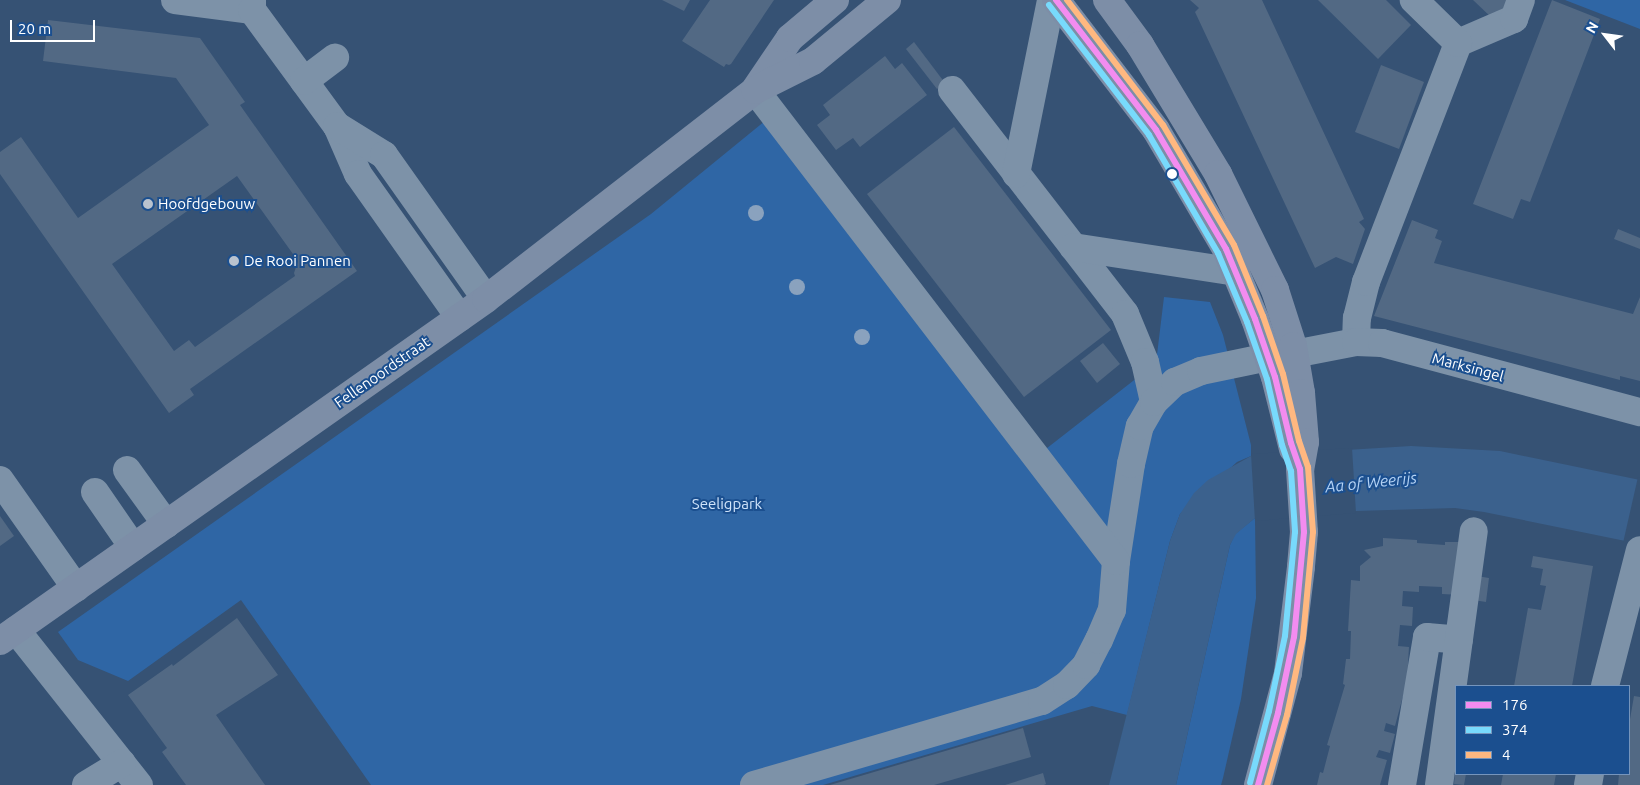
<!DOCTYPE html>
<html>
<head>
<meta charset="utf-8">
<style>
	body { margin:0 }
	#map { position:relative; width:1640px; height:785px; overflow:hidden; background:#365274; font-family:Ubuntu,sans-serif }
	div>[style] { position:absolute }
	.green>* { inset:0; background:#2f66a5 }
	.water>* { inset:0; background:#3b618d }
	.pier>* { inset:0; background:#365274 }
	.building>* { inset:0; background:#526984 }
	.minor>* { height:28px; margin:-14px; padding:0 14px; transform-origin:14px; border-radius:14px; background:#7d92a8 }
	.major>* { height:28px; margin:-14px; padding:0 14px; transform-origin:14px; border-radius:14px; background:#7d8ea7 }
	.bus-1>* { height:6px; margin:-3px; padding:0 3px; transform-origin:3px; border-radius:3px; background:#f38cf0 }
	.bus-2>* { height:6px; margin:-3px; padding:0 3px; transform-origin:3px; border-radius:3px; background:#78dafc }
	.bus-3>* { height:6px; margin:-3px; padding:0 3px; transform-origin:3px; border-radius:3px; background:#ffb880 }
	.trees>* { width:16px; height:16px; margin:-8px; border-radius:50%; background:#8aa2be }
	.dots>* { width:14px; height:14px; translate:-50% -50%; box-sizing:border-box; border:2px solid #1b4f8f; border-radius:50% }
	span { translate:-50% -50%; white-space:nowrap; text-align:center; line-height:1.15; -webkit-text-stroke:4px #1b4f8f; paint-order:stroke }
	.poi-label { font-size:15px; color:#fff }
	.left { translate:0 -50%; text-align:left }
	.street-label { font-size:15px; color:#fff }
	.park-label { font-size:15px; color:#cfe3fa }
	.water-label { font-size:16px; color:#b5d3f5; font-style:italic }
	.legend { position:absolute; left:1455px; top:685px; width:175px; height:90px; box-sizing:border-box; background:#1b4f8f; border:1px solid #7695bc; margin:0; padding:6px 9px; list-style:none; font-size:15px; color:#fff }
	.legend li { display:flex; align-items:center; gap:10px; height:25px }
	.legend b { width:25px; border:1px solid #7695bc }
	.north { position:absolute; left:1580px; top:10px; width:50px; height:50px; -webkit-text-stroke:4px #1b4f8f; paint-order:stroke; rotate:300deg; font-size:14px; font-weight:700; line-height:20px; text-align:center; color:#fff }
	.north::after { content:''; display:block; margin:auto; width:18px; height:22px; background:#fff; clip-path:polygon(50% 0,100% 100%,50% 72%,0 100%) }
	.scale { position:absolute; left:10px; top:20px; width:85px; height:22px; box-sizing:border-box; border:2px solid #fff; border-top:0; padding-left:6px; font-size:15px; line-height:18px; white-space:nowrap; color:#fff; -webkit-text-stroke:4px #1b4f8f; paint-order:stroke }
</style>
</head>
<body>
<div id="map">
	<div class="green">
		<i style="clip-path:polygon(1565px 0,1640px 0,1640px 29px)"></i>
		<i style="clip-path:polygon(765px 121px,1042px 452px,1156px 363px,1164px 297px,1210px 302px,1223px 335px,1251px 445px,1251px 456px,1237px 462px,1180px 514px,1170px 541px,1127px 715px,1092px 706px,823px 785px,371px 785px,241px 600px,128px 681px,78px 660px,58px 632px,651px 214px)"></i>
		<i style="clip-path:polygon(1255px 518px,1256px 598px,1241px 699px,1223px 778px,1221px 785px,1176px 785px,1230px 545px,1235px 534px)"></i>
	</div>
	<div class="water">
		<i style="clip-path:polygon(1411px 446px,1500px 451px,1640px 480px,1640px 544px,1484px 512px,1455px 508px,1356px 511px,1255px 518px,1236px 534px,1230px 545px,1176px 785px,1109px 785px,1170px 541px,1180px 514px,1194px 493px,1208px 480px,1251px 456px)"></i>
	</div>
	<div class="pier">
		<i style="clip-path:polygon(1352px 448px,1356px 513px,1255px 521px,1251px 454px)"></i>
		<i style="clip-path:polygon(1638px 477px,1640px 478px,1640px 547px,1623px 543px)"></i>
	</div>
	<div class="building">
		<i style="clip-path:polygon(662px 0,690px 0,684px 11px)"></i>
		<i style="clip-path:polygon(710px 0,774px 0,731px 64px,729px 65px,726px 64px,724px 67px,682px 41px)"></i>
		<i style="clip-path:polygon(1190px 0,1262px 0,1364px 219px,1359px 222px,1365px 229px,1353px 264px,1336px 257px,1315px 268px,1195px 12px,1199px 8px)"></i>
		<i style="clip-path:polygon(1318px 0,1386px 0,1411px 25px,1378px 59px)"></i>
		<i style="clip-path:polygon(1473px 0,1512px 0,1493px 19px)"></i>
		<i style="clip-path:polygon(1552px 0,1600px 19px,1530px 202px,1521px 199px,1513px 219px,1473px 204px)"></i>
		<i style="clip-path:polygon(evenodd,48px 20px,200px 38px,245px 102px,240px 105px,357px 271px,190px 389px,194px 395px,169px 413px,0 174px,0 152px,21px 137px,78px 218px,209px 125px,176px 78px,43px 61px,48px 20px,237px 176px,298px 261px,294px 273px,295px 276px,195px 347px,189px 340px,174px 351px,112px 264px,237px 176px)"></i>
		<i style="clip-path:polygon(914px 42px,945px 83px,937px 89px,906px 49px)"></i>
		<i style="clip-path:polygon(885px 56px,895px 69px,902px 63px,927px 95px,860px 147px,853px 138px,836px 150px,817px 125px,830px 115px,823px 105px)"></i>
		<i style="clip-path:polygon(1381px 65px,1424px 82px,1399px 149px,1355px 132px)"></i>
		<i style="clip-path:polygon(954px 127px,1111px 330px,1024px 397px,867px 194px)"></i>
		<i style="clip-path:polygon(1412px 220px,1438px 230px,1435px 238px,1442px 241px,1434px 263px,1633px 314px,1640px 297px,1640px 381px,1620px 376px,1620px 380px,1374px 316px)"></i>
		<i style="clip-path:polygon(1618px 229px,1640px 238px,1640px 249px,1614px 239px)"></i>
		<i style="clip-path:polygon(1103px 343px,1120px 364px,1097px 383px,1080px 361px)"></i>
		<i style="clip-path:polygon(0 516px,14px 536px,0 546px)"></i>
		<i style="clip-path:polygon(1383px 538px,1417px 540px,1417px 543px,1445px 545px,1445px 542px,1464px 542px,1461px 595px,1442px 594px,1442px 587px,1419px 586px,1419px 592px,1403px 591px,1402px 606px,1413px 607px,1412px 626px,1400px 625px,1398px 646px,1409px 647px,1407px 681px,1395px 726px,1386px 723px,1384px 731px,1395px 734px,1390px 753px,1379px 750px,1376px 757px,1387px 760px,1380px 785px,1317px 785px,1320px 772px,1323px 773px,1330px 746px,1327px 745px,1345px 685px,1343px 684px,1346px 659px,1350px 659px,1351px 631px,1348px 631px,1351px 580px,1360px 581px,1360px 566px,1371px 557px,1364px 550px,1383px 546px)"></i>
		<i style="clip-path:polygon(1533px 556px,1593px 566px,1572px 686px,1514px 686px,1528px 608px,1541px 610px,1546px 586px,1540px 585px,1543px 569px,1531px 567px)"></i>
		<i style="clip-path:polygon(1471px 575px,1489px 578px,1486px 602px,1467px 599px)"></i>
		<i style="clip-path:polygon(237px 618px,278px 675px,216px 715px,265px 785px,186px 785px,162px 752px,167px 748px,128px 695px,172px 664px,173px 666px)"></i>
		<i style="clip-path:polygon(1634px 696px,1640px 697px,1640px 785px,1618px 785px,1619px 774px,1629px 774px,1629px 725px)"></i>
		<i style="clip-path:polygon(1023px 728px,1031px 757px,934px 785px,830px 785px)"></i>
		<i style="clip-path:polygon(1043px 773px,1046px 784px,1044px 785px,1005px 785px)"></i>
		<i style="clip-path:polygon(1455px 774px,1466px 774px,1464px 785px,1454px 784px)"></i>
		<i style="clip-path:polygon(1503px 774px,1556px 774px,1554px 785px,1501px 785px)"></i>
	</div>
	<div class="minor">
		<i style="left:175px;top:0;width:78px;rotate:7.4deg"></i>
		<i style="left:252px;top:0;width:10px;rotate:90deg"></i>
		<i style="left:252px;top:10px;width:144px;rotate:53.8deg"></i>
		<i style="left:337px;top:126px;width:52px;rotate:66.4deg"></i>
		<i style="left:358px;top:174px;width:176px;rotate:54.7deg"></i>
		<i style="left:1458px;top:43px;width:61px;rotate:-23.2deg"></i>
		<i style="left:1514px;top:19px;width:20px;rotate:-70deg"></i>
		<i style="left:304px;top:81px;width:39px;rotate:-37deg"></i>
		<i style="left:952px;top:90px;width:283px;rotate:52.3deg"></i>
		<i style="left:1125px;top:314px;width:52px;rotate:67.4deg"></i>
		<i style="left:1145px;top:362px;width:41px;rotate:77.3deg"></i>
		<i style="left:337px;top:126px;width:55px;rotate:31.7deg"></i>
		<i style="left:384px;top:155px;width:176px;rotate:54.7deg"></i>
		<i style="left:1016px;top:174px;width:177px;rotate:-78.6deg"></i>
		<i style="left:1073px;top:247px;width:165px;rotate:8.7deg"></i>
		<i style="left:1356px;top:342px;width:24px;rotate:-88deg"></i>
		<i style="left:1357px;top:318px;width:37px;rotate:-76deg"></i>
		<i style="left:1366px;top:282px;width:256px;rotate:-68.9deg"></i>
		<i style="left:1458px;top:43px;width:62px;rotate:-135.7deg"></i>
		<i style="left:1294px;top:354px;width:63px;rotate:-11deg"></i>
		<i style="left:1356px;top:342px;width:26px;rotate:2deg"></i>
		<i style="left:1382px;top:343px;width:267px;rotate:15deg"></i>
		<i style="left:127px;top:470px;width:67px;rotate:54.2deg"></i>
		<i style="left:0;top:480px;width:132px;rotate:54.9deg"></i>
		<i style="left:95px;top:492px;width:67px;rotate:55.4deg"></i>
		<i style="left:1116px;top:561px;width:98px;rotate:-81.2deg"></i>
		<i style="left:1131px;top:464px;width:39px;rotate:-77deg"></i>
		<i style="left:1140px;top:426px;width:28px;rotate:-60deg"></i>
		<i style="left:1154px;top:402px;width:29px;rotate:-44deg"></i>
		<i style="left:1175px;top:382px;width:28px;rotate:-23deg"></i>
		<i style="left:1201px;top:371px;width:59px;rotate:-11.7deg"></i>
		<i style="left:16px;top:630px;width:198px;rotate:51.6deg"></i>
		<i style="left:1605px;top:686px;width:140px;rotate:-75.6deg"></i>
		<i style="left:86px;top:785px;width:42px;rotate:-31.4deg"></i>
		<i style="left:754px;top:785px;width:300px;rotate:-16.3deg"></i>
		<i style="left:1042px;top:701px;width:30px;rotate:-33deg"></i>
		<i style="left:1067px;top:685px;width:28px;rotate:-46deg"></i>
		<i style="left:1086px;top:665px;width:28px;rotate:-63deg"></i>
		<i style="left:1099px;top:640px;width:33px;rotate:-67deg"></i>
		<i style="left:1112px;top:610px;width:49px;rotate:-85.3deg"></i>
		<i style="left:1116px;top:561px;width:593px;rotate:-127.47deg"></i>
		<i style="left:1402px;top:785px;width:150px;rotate:-80.4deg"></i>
		<i style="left:1427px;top:637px;width:32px;rotate:5deg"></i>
		<i style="left:1439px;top:785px;width:256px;rotate:-82.2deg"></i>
		<i style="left:1588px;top:785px;width:11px;rotate:-80deg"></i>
	</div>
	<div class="major">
		<i style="left:1056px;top:0;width:164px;rotate:52.4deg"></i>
		<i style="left:1156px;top:130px;width:138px;rotate:59.5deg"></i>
		<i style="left:1226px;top:249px;width:76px;rotate:67.5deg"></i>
		<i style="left:1255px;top:319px;width:61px;rotate:71deg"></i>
		<i style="left:1275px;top:377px;width:74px;rotate:76deg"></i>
		<i style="left:1107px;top:0;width:56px;rotate:53.7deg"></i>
		<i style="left:1140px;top:45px;width:151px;rotate:58.8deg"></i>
		<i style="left:1218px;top:174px;width:129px;rotate:63.8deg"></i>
		<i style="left:1275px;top:290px;width:59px;rotate:72.2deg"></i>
		<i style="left:1293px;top:346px;width:48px;rotate:80.3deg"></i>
		<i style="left:1301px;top:393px;width:49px;rotate:85.3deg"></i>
		<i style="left:1305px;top:442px;width:27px;rotate:100deg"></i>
		<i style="left:1300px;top:469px;width:63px;rotate:86.4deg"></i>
		<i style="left:1304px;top:532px;width:35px;rotate:95deg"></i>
		<i style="left:1301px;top:567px;width:107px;rotate:97deg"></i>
		<i style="left:1288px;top:673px;width:116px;rotate:105deg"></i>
		<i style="left:756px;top:88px;width:60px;rotate:-55.8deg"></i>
		<i style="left:790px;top:38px;width:59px;rotate:-40.2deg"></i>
		<i style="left:0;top:641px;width:594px;rotate:-35.13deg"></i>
		<i style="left:486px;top:299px;width:341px;rotate:-37.8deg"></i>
		<i style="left:755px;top:90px;width:65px;rotate:-26.6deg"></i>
		<i style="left:813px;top:61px;width:96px;rotate:-39.5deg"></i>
	</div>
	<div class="bus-1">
		<i style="left:1056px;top:0;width:164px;rotate:52.4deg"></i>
		<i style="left:1156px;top:130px;width:138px;rotate:59.5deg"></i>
		<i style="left:1226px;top:249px;width:76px;rotate:67.5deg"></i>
		<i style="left:1255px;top:319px;width:61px;rotate:71deg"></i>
		<i style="left:1275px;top:377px;width:68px;rotate:76.4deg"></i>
		<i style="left:1291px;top:443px;width:28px;rotate:71deg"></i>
		<i style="left:1300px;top:469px;width:63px;rotate:86.4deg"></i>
		<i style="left:1304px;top:532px;width:105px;rotate:95.4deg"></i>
		<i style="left:1294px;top:637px;width:78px;rotate:101.9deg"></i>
		<i style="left:1278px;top:713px;width:75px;rotate:105.5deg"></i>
	</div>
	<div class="bus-2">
		<i style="left:1049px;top:5px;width:164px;rotate:52.4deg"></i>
		<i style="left:1149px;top:135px;width:137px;rotate:59.7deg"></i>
		<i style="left:1218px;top:253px;width:75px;rotate:67.2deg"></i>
		<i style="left:1247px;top:322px;width:60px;rotate:70.7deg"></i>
		<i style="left:1267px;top:379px;width:68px;rotate:77.2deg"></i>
		<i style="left:1282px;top:445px;width:28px;rotate:71deg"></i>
		<i style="left:1291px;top:471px;width:61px;rotate:86.2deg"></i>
		<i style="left:1295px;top:532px;width:104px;rotate:95.5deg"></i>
		<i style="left:1285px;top:636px;width:77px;rotate:102deg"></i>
		<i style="left:1269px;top:711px;width:74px;rotate:104.8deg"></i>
	</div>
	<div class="bus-3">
		<i style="left:1067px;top:0;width:158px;rotate:52.5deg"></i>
		<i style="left:1163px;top:125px;width:139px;rotate:59.4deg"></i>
		<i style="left:1234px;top:245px;width:77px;rotate:67.8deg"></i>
		<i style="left:1263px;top:316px;width:61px;rotate:71deg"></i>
		<i style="left:1283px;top:374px;width:69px;rotate:76.6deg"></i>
		<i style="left:1299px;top:441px;width:28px;rotate:71deg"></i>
		<i style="left:1308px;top:467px;width:65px;rotate:85.6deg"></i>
		<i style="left:1313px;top:532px;width:106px;rotate:95.4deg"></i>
		<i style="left:1303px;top:638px;width:79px;rotate:101.7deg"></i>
		<i style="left:1287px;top:715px;width:73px;rotate:105.9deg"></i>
	</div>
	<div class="trees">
		<i style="left:756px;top:213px"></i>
		<i style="left:797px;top:287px"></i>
		<i style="left:862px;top:337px"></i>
	</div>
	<div class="dots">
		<i style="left:1172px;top:174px;background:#fff"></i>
		<i style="left:148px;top:204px;background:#b9c2ce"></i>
		<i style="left:234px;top:261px;background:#b9c2ce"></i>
	</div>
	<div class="poi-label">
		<span class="left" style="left:158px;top:204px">Hoofdgebouw</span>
		<span class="left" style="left:244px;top:261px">De Rooi Pannen</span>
	</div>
	<div class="street-label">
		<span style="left:1468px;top:367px;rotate:15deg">Marksingel</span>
		<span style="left:382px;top:372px;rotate:-35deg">Fellenoordstraat</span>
	</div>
	<div class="park-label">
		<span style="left:727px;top:504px">Seeligpark</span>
	</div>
	<div class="water-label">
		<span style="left:1371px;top:482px;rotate:-6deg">Aa of Weerijs</span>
	</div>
	<ul class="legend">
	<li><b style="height:6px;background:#f38cf0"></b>176</li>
	<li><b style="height:6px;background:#78dafc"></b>374</li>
	<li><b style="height:6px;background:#ffb880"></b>4</li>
	</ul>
	<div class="north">N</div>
	<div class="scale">20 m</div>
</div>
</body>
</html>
